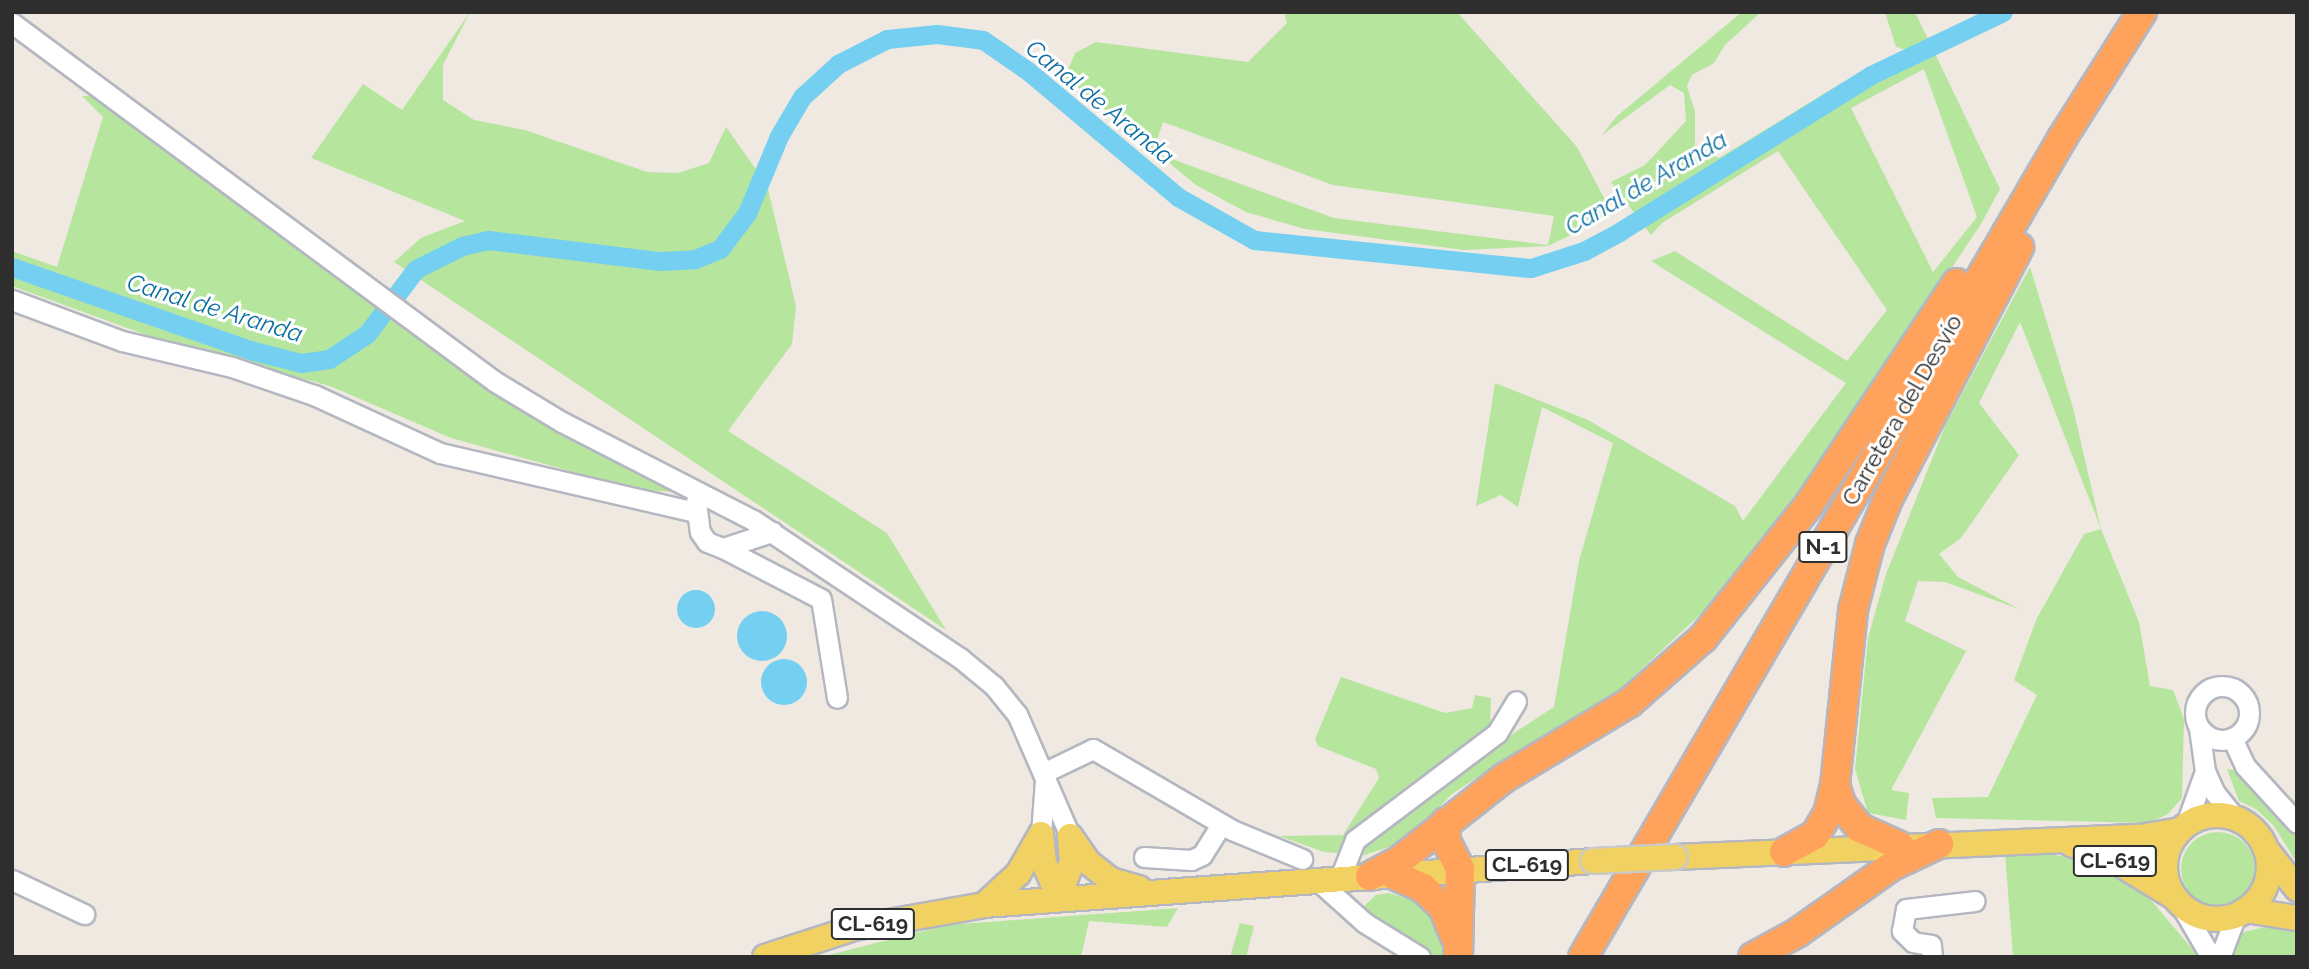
<!DOCTYPE html>
<html>
<head>
<meta charset="utf-8">
<style>
	body { margin:0 }
	#map { position:relative; width:2309px; height:969px; overflow:hidden; background:#efe9e1; font-family:Raleway,sans-serif }
	div>[style] { position:absolute }
	.green>* { inset:0; background:#b6e59e }
	.round { border-radius:50% }
	.water>* { inset:0; background:#75cff0 }
	.canal>* { height:19px; margin:-9.5px; padding:0 9.5px; transform-origin:9.5px; border-radius:9.5px; background:#75cff0 }
	.roads { filter:drop-shadow(2px 0 #b4b7c1) drop-shadow(-2px 0 #b4b7c1) drop-shadow(0 2px #b4b7c1) drop-shadow(0 -2px #b4b7c1) }
	.minor>* { height:19px; margin:-9.5px; padding:0 9.5px; transform-origin:9.5px; border-radius:9.5px; background:#fff }
	.minor>.ring { margin:-9.5px; padding:0; box-sizing:content-box; background:none; border:19px solid #fff; border-radius:50% }
	.major>* { height:24px; margin:-12px; padding:0 12px; transform-origin:12px; border-radius:12px; background:#f2d163 }
	.major>.ring { margin:-12px; padding:0; box-sizing:content-box; background:none; border:24px solid #f2d163; border-radius:50% }
	.highway>* { height:28px; margin:-14px; padding:0 14px; transform-origin:14px; border-radius:14px; background:#ffa35c }
	.bridges { filter:drop-shadow(2px 0 #c9c9c9) drop-shadow(-2px 0 #c9c9c9) drop-shadow(0 2px #c9c9c9) drop-shadow(0 -2px #c9c9c9) }
	.major-bridge>* { height:24px; margin:-12px; padding:0 12px; transform-origin:12px; border-radius:12px; background:#f2d163 }
	span { translate:-50% -50%; white-space:nowrap; text-align:center; line-height:1.15; -webkit-text-stroke:6px #fff; paint-order:stroke }
	.shield-label span { padding:2px 5px; background:#fff; border:2px solid; border-radius:5px; -webkit-text-stroke-width:0 }
	.shield-label { font-size:21px; color:#2e2e2e; font-weight:700 }
	.street-label { font-size:23px; color:#2e2e2e }
	.water-label { font-size:24px; color:#0d6fa3; font-style:italic }
	.frame { position:absolute; inset:0; border:14px solid #2e2e2e; pointer-events:none }
</style>
</head>
<body>
<div id="map">
	<div class="green">
		<i style="clip-path:polygon(470px 12px,443px 65px,443px 100px,474px 120px,525px 130px,647px 172px,678px 173px,709px 163px,726px 127px,767px 185px,796px 306px,792px 344px,728px 431px,887px 533px,946px 630px,394px 262px,421px 238px,465px 221px,311px 158px,363px 84px,402px 110px)"></i>
		<i style="clip-path:polygon(evenodd,1284px 12px,1457px 12px,1577px 147px,1609px 207px,1600px 221px,1548px 246px,1464px 250px,1305px 229px,1246px 212px,1196px 185px,1065px 77px,1075px 53px,1096px 42px,1248px 62px,1287px 23px,1284px 12px,1163px 122px,1333px 185px,1554px 216px,1548px 245px,1334px 218px,1153px 152px,1163px 122px)"></i>
		<i style="clip-path:polygon(evenodd,1742px 12px,1761px 12px,1725px 45px,1714px 63px,1692px 75px,1687px 86px,1695px 112px,1695px 147px,1719px 158px,1840px 84px,1914px 52px,1896px 47px,1885px 12px,1915px 12px,2000px 189px,1981px 224px,1785px 518px,1718px 598px,1593px 714px,1499px 763px,1452px 794px,1406px 841px,1365px 855px,1324px 852px,1279px 836px,1343px 835px,1379px 778px,1376px 769px,1318px 746px,1315px 739px,1341px 677px,1445px 713px,1472px 708px,1475px 695px,1491px 698px,1490px 728px,1505px 739px,1554px 707px,1579px 561px,1613px 443px,1542px 407px,1518px 507px,1501px 495px,1476px 506px,1495px 383px,1588px 420px,1735px 506px,1743px 521px,1846px 383px,1651px 261px,1675px 251px,1847px 361px,1887px 310px,1778px 151px,1662px 223px,1651px 235px,1611px 182px,1645px 165px,1686px 121px,1684px 93px,1670px 85px,1602px 135px,1616px 117px,1742px 12px,1924px 69px,1977px 217px,1933px 272px,1851px 108px,1924px 69px)"></i>
		<i style="clip-path:polygon(82px 96px,93px 96px,367px 301px,536px 419px,678px 492px,638px 490px,451px 438px,330px 386px,163px 341px,12px 286px,12px 251px,57px 267px,103px 117px)"></i>
		<i style="clip-path:polygon(2030px 267px,2073px 408px,2101px 529px,2139px 622px,2150px 686px,2173px 690px,2184px 719px,2182px 798px,2168px 814px,2149px 823px,1936px 818px,1932px 798px,1988px 797px,2037px 695px,2014px 680px,2037px 618px,2084px 534px,2101px 529px,2020px 322px,1979px 403px,2019px 455px,1961px 538px,1939px 554px,1958px 577px,2019px 609px,1945px 582px,1918px 581px,1905px 621px,1966px 651px,1891px 790px,1909px 793px,1906px 820px,1868px 813px,1855px 769px,1868px 638px,1886px 574px,1946px 424px)"></i>
		<i style="clip-path:polygon(2227px 769px,2265px 775px,2297px 803px,2297px 863px,2274px 826px,2256px 809px,2239px 801px)"></i>
		<i class="round" style="left:2181px;top:832px;width:74px;height:74px"></i>
		<i style="clip-path:polygon(2005px 852px,2045px 853px,2096px 864px,2150px 899px,2199px 957px,2013px 957px)"></i>
		<i style="clip-path:polygon(1389px 893px,1422px 903px,1438px 919px,1444px 957px,1427px 957px,1427px 950px,1379px 924px,1362px 908px,1376px 895px)"></i>
		<i style="clip-path:polygon(1178px 908px,1167px 927px,1089px 921px,1081px 957px,821px 957px,947px 925px)"></i>
		<i style="clip-path:polygon(1240px 923px,1254px 926px,1246px 957px,1230px 957px)"></i>
		<i style="clip-path:polygon(2278px 924px,2297px 930px,2297px 957px,2230px 957px,2239px 933px)"></i>
	</div>
	<div class="water">
		<i class="round" style="left:677px;top:590px;width:38px;height:38px"></i>
		<i class="round" style="left:737px;top:611px;width:50px;height:50px"></i>
		<i class="round" style="left:761px;top:659px;width:46px;height:46px"></i>
	</div>
	<div class="canal">
		<i style="left:12px;top:267px;width:252px;rotate:19.2deg"></i>
		<i style="left:250px;top:350px;width:53px;rotate:14.3deg"></i>
		<i style="left:301px;top:363px;width:28px;rotate:-8deg"></i>
		<i style="left:329px;top:359px;width:45px;rotate:-33.3deg"></i>
		<i style="left:367px;top:334px;width:81px;rotate:-53deg"></i>
		<i style="left:416px;top:269px;width:51px;rotate:-26.6deg"></i>
		<i style="left:462px;top:246px;width:27px;rotate:-13deg"></i>
		<i style="left:488px;top:240px;width:173px;rotate:7deg"></i>
		<i style="left:660px;top:261px;width:35px;rotate:-3deg"></i>
		<i style="left:695px;top:259px;width:27px;rotate:-22deg"></i>
		<i style="left:720px;top:249px;width:45px;rotate:-53.1deg"></i>
		<i style="left:747px;top:213px;width:83px;rotate:-67.4deg"></i>
		<i style="left:779px;top:136px;width:45px;rotate:-59.5deg"></i>
		<i style="left:802px;top:97px;width:49px;rotate:-42.5deg"></i>
		<i style="left:838px;top:64px;width:55px;rotate:-27deg"></i>
		<i style="left:887px;top:39px;width:50px;rotate:-5.7deg"></i>
		<i style="left:937px;top:34px;width:46px;rotate:7.4deg"></i>
		<i style="left:983px;top:40px;width:55px;rotate:34.6deg"></i>
		<i style="left:1028px;top:71px;width:196px;rotate:40deg"></i>
		<i style="left:1178px;top:197px;width:87px;rotate:29.5deg"></i>
		<i style="left:1254px;top:240px;width:278px;rotate:5.8deg"></i>
		<i style="left:1531px;top:268px;width:56px;rotate:-17.8deg"></i>
		<i style="left:1584px;top:251px;width:40px;rotate:-28deg"></i>
		<i style="left:1619px;top:232px;width:297px;rotate:-31.9deg"></i>
		<i style="left:1871px;top:75px;width:146px;rotate:-25.5deg"></i>
	</div>
	<div class="roads">
		<div class="minor">
			<i style="left:12px;top:23px;width:600px;rotate:36.6deg"></i>
			<i style="left:494px;top:381px;width:79px;rotate:31.1deg"></i>
			<i style="left:562px;top:422px;width:215px;rotate:27.2deg"></i>
			<i style="left:753px;top:520px;width:249px;rotate:33.7deg"></i>
			<i style="left:960px;top:658px;width:44px;rotate:39.5deg"></i>
			<i style="left:994px;top:686px;width:36px;rotate:51deg"></i>
			<i style="left:1017px;top:714px;width:133px;rotate:66.5deg"></i>
			<i style="left:12px;top:300px;width:117px;rotate:20.4deg"></i>
			<i style="left:122px;top:341px;width:113px;rotate:13.3deg"></i>
			<i style="left:232px;top:367px;width:87px;rotate:18.9deg"></i>
			<i style="left:314px;top:395px;width:139px;rotate:24.7deg"></i>
			<i style="left:440px;top:453px;width:262px;rotate:13deg"></i>
			<i style="left:696px;top:501px;width:31px;rotate:83deg"></i>
			<i style="left:700px;top:532px;width:12px;rotate:55deg"></i>
			<i style="left:707px;top:542px;width:17px;rotate:21deg"></i>
			<i style="left:723px;top:548px;width:52px;rotate:-18.1deg"></i>
			<i style="left:723px;top:548px;width:110px;rotate:27.5deg"></i>
			<i style="left:821px;top:599px;width:100px;rotate:80.8deg"></i>
			<i class="ring" style="left:2195px;top:686px;width:35px;height:35px"></i>
			<i style="left:2199px;top:728px;width:43px;rotate:82.1deg"></i>
			<i style="left:2205px;top:771px;width:24px;rotate:66deg"></i>
			<i style="left:2215px;top:793px;width:32px;rotate:51deg"></i>
			<i style="left:2232px;top:738px;width:31px;rotate:65deg"></i>
			<i style="left:2245px;top:766px;width:77px;rotate:47.6deg"></i>
			<i style="left:1045px;top:772px;width:53px;rotate:-25.6deg"></i>
			<i style="left:1093px;top:749px;width:161px;rotate:30.2deg"></i>
			<i style="left:1232px;top:830px;width:76px;rotate:22.5deg"></i>
			<i style="left:2185px;top:827px;width:59px;rotate:-70.3deg"></i>
			<i style="left:1041px;top:834px;width:54px;rotate:-85.8deg"></i>
			<i style="left:1144px;top:857px;width:47px;rotate:3.7deg"></i>
			<i style="left:1191px;top:860px;width:12px;rotate:-24deg"></i>
			<i style="left:1202px;top:855px;width:36px;rotate:-58deg"></i>
			<i style="left:1340px;top:878px;width:41px;rotate:-68.5deg"></i>
			<i style="left:1355px;top:840px;width:178px;rotate:-37deg"></i>
			<i style="left:1497px;top:733px;width:37px;rotate:-59deg"></i>
			<i style="left:12px;top:880px;width:80px;rotate:25.3deg"></i>
			<i style="left:1317px;top:880px;width:64px;rotate:41.9deg"></i>
			<i style="left:1365px;top:923px;width:65px;rotate:31.7deg"></i>
			<i style="left:2180px;top:904px;width:61px;rotate:59.7deg"></i>
			<i style="left:1932px;top:957px;width:12px;rotate:-95deg"></i>
			<i style="left:1931px;top:945px;width:18px;rotate:-171deg"></i>
			<i style="left:1913px;top:942px;width:16px;rotate:-135deg"></i>
			<i style="left:1902px;top:931px;width:22px;rotate:-80deg"></i>
			<i style="left:1906px;top:909px;width:69px;rotate:-6.6deg"></i>
			<i style="left:2220px;top:957px;width:45px;rotate:-69.1deg"></i>
		</div>
		<div class="major">
			<i class="ring" style="left:2165px;top:815px;width:80px;height:80px"></i>
			<i style="left:1041px;top:834px;width:29px;rotate:84deg"></i>
			<i style="left:1044px;top:863px;width:37px;rotate:66deg"></i>
			<i style="left:1070px;top:836px;width:33px;rotate:55deg"></i>
			<i style="left:1089px;top:863px;width:28px;rotate:38deg"></i>
			<i style="left:1111px;top:880px;width:29px;rotate:16deg"></i>
			<i style="left:2071px;top:844px;width:38px;rotate:18deg"></i>
			<i style="left:2107px;top:856px;width:79px;rotate:31.5deg"></i>
			<i style="left:2265px;top:848px;width:52px;rotate:52deg"></i>
			<i style="left:1675px;top:857px;width:465px;rotate:-2.5deg"></i>
			<i style="left:2140px;top:837px;width:41px;rotate:-9.9deg"></i>
			<i style="left:1059px;top:897px;width:38px;rotate:-70deg"></i>
			<i style="left:1072px;top:861px;width:25px;rotate:-95deg"></i>
			<i style="left:984px;top:905px;width:46px;rotate:-42.4deg"></i>
			<i style="left:1018px;top:874px;width:46px;rotate:-60.1deg"></i>
			<i style="left:2245px;top:910px;width:53px;rotate:8.7deg"></i>
			<i style="left:765px;top:957px;width:94px;rotate:-18deg"></i>
			<i style="left:854px;top:928px;width:132px;rotate:-10deg"></i>
			<i style="left:984px;top:905px;width:611px;rotate:-4.13deg"></i>
		</div>
		<div class="highway">
			<i style="left:1835px;top:785px;width:20px;rotate:72deg"></i>
			<i style="left:1841px;top:804px;width:31px;rotate:52deg"></i>
			<i style="left:1860px;top:828px;width:44px;rotate:24.2deg"></i>
			<i style="left:1446px;top:822px;width:19px;rotate:90deg"></i>
			<i style="left:1446px;top:841px;width:31px;rotate:63deg"></i>
			<i style="left:1460px;top:869px;width:88px;rotate:91.3deg"></i>
			<i style="left:1784px;top:852px;width:35px;rotate:-29deg"></i>
			<i style="left:1815px;top:835px;width:26px;rotate:-59deg"></i>
			<i style="left:1828px;top:813px;width:29px;rotate:-76deg"></i>
			<i style="left:1835px;top:785px;width:176px;rotate:-84.1deg"></i>
			<i style="left:1853px;top:610px;width:68px;rotate:-75.6deg"></i>
			<i style="left:1870px;top:544px;width:48px;rotate:-68.2deg"></i>
			<i style="left:1888px;top:499px;width:284px;rotate:-62.5deg"></i>
			<i style="left:1394px;top:875px;width:32px;rotate:24deg"></i>
			<i style="left:1423px;top:888px;width:28px;rotate:44deg"></i>
			<i style="left:1443px;top:907px;width:32px;rotate:68deg"></i>
			<i style="left:1370px;top:876px;width:34px;rotate:-28deg"></i>
			<i style="left:1400px;top:860px;width:132px;rotate:-38.3deg"></i>
			<i style="left:1504px;top:778px;width:146px;rotate:-31deg"></i>
			<i style="left:1629px;top:703px;width:98px;rotate:-41.3deg"></i>
			<i style="left:1703px;top:638px;width:169px;rotate:-51.5deg"></i>
			<i style="left:1808px;top:506px;width:268px;rotate:-56.3deg"></i>
			<i style="left:1583px;top:957px;width:950px;rotate:-59.66deg"></i>
			<i style="left:2063px;top:137px;width:148px;rotate:-57.7deg"></i>
			<i style="left:1753px;top:957px;width:50px;rotate:-28.6deg"></i>
			<i style="left:1797px;top:933px;width:116px;rotate:-35.2deg"></i>
			<i style="left:1892px;top:866px;width:52px;rotate:-25.1deg"></i>
		</div>
	</div>
	<div class="bridges">
		<div class="major-bridge">
			<i style="left:1593px;top:861px;width:82px;rotate:-2.8deg"></i>
		</div>
	</div>
	<div class="shield-label">
		<span style="left:1823px;top:547px">N-1</span>
		<span style="left:2115px;top:861px">CL-619</span>
		<span style="left:1527px;top:865px">CL-619</span>
		<span style="left:873px;top:924px">CL-619</span>
	</div>
	<div class="street-label">
		<span style="left:1902px;top:410px;rotate:-60deg">Carretera del Desvío</span>
	</div>
	<div class="water-label">
		<span style="left:1100px;top:102px;rotate:39deg">Canal de Aranda</span>
		<span style="left:1646px;top:183px;rotate:-30deg">Canal de Aranda</span>
		<span style="left:215px;top:308px;rotate:17deg">Canal de Aranda</span>
	</div>
	<div class="frame"></div>
</div>
</body>
</html>
